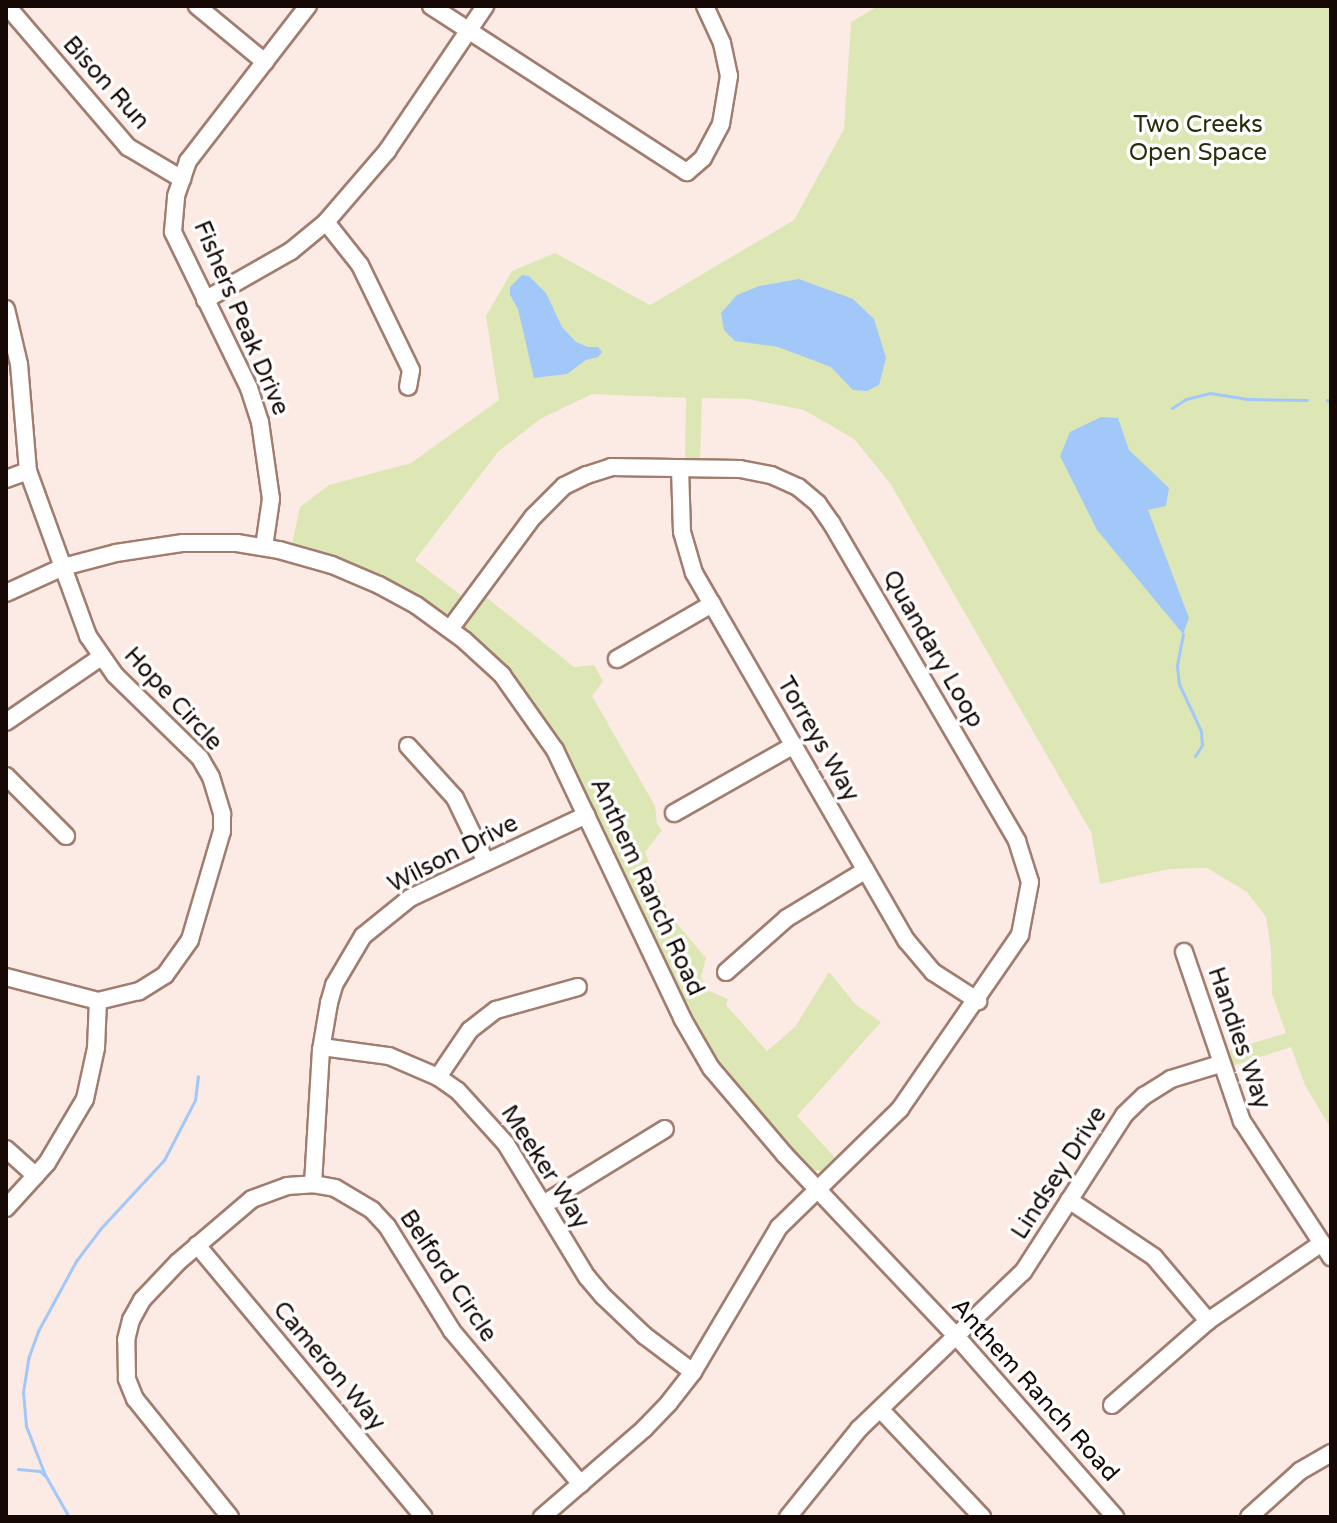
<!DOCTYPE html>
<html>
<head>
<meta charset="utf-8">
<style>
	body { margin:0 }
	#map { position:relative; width:1337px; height:1523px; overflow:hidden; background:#fcebe5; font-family:"Varela Round",sans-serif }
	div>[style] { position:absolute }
	.green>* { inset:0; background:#dde7b5 }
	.water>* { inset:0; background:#a2c7f9 }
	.stream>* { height:3px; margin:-1.5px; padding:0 1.5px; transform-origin:1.5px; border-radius:1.5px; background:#a2c7f9 }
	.roads { filter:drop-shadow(2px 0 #a17d6f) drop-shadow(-2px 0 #a17d6f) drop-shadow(0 2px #a17d6f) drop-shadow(0 -2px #a17d6f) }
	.minor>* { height:16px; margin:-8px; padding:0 8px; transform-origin:8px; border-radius:8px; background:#fff }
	span { translate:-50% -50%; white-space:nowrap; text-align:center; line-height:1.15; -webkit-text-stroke:7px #fff; paint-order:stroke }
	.street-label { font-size:24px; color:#150805 }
	.park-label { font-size:24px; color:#282d0c }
	.frame { position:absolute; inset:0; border:8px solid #150805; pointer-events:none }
</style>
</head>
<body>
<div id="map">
	<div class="green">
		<i style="clip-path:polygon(878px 6px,1331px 6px,1331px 1129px,1305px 1085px,1291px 1047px,1229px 1067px,1224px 1052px,1286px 1033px,1272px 994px,1271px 949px,1266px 917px,1247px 892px,1207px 868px,1169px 869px,1100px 884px,1091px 832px,890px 483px,854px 439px,804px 410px,748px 399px,702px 398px,700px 460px,685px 460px,686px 398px,592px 394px,540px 419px,498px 452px,415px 560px,463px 597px,472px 586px,574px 667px,594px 665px,603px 681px,592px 696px,655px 806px,657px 824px,662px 830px,645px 852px,668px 913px,706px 958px,701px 977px,707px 990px,728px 999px,726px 1005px,767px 1051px,795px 1027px,829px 972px,856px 1005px,881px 1022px,797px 1116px,839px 1162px,825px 1171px,813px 1170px,804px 1162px,713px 1057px,665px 964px,564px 746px,515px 676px,439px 610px,386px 577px,292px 544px,300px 507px,329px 485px,411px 463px,499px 400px,486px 316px,512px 271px,555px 253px,650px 305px,794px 220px,844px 129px,851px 22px)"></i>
	</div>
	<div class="water">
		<i style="clip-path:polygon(522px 275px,529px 276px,546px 293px,562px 327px,576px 342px,588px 347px,598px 347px,602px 352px,598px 357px,586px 360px,567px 374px,534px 378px,518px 309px,510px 295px,510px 287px)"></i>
		<i style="clip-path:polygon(799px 279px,853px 299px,874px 319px,886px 358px,879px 385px,867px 391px,853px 390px,831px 367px,778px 347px,735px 341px,724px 330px,721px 313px,737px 295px,759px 286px)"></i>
		<i style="clip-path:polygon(1101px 417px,1118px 418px,1129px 450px,1169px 488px,1166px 506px,1148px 510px,1189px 618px,1183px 634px,1097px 530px,1060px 456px,1070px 432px)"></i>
	</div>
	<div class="stream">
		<i style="left:1327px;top:400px;width:4px;rotate:14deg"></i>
		<i style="left:1172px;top:408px;width:17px;rotate:-33deg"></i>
		<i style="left:1186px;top:399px;width:25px;rotate:-14deg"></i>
		<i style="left:1210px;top:393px;width:38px;rotate:9deg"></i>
		<i style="left:1248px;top:399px;width:59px;rotate:1deg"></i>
		<i style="left:1183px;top:634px;width:33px;rotate:101deg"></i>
		<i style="left:1177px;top:666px;width:18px;rotate:84deg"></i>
		<i style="left:1179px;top:684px;width:52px;rotate:64.9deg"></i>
		<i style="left:1201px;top:731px;width:14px;rotate:86deg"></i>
		<i style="left:1202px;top:745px;width:13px;rotate:122deg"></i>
		<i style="left:18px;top:1469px;width:22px;rotate:5deg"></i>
		<i style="left:40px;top:1471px;width:6px;rotate:45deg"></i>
		<i style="left:69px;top:1517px;width:48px;rotate:-119.7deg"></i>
		<i style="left:45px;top:1475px;width:53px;rotate:-111.2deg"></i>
		<i style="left:26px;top:1426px;width:34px;rotate:-95deg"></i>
		<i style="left:23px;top:1392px;width:36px;rotate:-81deg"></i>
		<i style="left:29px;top:1356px;width:27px;rotate:-70deg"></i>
		<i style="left:38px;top:1331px;width:80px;rotate:-61.5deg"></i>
		<i style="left:76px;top:1261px;width:41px;rotate:-52.9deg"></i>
		<i style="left:101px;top:1228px;width:93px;rotate:-47.2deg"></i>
		<i style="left:164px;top:1160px;width:68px;rotate:-62.7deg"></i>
		<i style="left:195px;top:1100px;width:24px;rotate:-83deg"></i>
	</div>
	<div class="roads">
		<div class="minor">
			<i style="left:7px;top:6px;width:186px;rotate:49.4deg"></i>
			<i style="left:128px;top:147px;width:63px;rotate:30.7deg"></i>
			<i style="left:197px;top:6px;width:88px;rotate:39.5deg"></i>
			<i style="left:431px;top:6px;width:305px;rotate:33deg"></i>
			<i style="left:687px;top:172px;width:21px;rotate:-41deg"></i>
			<i style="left:703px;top:158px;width:38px;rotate:-62deg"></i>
			<i style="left:721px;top:124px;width:49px;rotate:-80.5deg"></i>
			<i style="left:729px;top:76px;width:34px;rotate:-102deg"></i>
			<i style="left:722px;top:43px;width:41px;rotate:-114.7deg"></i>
			<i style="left:326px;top:222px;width:55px;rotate:51.7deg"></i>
			<i style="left:360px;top:265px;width:117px;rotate:64.1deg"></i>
			<i style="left:411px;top:370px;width:17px;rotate:100deg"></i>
			<i style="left:205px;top:300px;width:99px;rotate:-29.7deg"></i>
			<i style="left:291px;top:251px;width:45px;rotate:-39.6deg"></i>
			<i style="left:326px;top:222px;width:94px;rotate:-49.3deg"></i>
			<i style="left:387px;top:151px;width:175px;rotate:-55.9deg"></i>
			<i style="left:6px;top:309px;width:57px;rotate:76.7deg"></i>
			<i style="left:19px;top:364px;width:107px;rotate:85.2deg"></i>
			<i style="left:28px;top:471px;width:176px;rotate:70deg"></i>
			<i style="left:88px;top:636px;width:47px;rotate:55.3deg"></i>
			<i style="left:115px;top:675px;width:119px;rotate:44.3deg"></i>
			<i style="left:200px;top:758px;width:22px;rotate:60deg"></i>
			<i style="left:211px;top:777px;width:39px;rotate:73deg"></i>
			<i style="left:222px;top:814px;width:17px;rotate:90deg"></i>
			<i style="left:222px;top:831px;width:114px;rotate:106.4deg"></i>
			<i style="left:190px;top:940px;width:43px;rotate:125.5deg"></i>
			<i style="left:165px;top:975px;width:31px;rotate:148deg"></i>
			<i style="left:139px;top:991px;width:42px;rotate:166.3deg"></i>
			<i style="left:98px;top:1001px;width:95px;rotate:-165.4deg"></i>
			<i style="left:680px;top:468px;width:64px;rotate:88.2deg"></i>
			<i style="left:682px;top:532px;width:43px;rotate:73.7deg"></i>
			<i style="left:694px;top:573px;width:424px;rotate:60deg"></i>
			<i style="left:906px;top:940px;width:42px;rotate:49.8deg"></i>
			<i style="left:933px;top:972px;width:54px;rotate:32.8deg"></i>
			<i style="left:6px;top:479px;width:23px;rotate:-20deg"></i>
			<i style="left:264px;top:547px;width:49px;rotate:-81.7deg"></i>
			<i style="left:271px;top:499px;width:78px;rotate:-98.1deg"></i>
			<i style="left:260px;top:422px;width:36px;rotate:-108deg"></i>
			<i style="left:249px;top:388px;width:174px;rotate:-116deg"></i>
			<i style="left:173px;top:232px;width:36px;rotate:-85deg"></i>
			<i style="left:176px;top:196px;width:37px;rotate:-71deg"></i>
			<i style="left:188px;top:161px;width:196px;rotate:-52.3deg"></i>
			<i style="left:6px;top:593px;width:63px;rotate:-24.5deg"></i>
			<i style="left:63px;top:567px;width:55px;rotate:-14.8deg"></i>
			<i style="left:116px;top:553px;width:68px;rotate:-8.5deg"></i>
			<i style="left:183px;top:543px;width:54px"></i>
			<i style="left:237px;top:543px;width:43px;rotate:9.5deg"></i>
			<i style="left:279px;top:550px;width:55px;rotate:15.8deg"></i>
			<i style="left:332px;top:565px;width:51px;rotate:23.1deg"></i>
			<i style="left:379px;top:585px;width:42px;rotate:28.4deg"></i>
			<i style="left:416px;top:605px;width:59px;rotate:36.1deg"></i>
			<i style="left:464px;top:640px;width:52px;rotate:42.6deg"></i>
			<i style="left:502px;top:675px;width:92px;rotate:54.8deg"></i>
			<i style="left:555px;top:750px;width:297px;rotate:64.6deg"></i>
			<i style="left:682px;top:1018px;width:58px;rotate:59.9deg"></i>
			<i style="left:711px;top:1068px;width:114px;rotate:49.6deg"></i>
			<i style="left:785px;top:1155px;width:250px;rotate:46.6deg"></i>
			<i style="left:957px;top:1337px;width:240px;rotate:48.7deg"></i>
			<i style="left:450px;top:629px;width:139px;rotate:-53.5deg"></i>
			<i style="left:533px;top:517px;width:44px;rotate:-45deg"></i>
			<i style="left:564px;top:486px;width:25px;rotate:-26deg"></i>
			<i style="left:587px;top:475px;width:25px;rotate:-18deg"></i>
			<i style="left:611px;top:467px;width:129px;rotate:0.9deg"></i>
			<i style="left:740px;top:469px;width:32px;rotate:11deg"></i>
			<i style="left:771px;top:475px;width:30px;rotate:24deg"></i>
			<i style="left:798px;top:487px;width:26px;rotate:40deg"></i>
			<i style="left:818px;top:504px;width:24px;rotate:55deg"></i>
			<i style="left:832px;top:524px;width:367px;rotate:59.7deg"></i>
			<i style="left:1017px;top:841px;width:43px;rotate:72.4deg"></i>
			<i style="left:1030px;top:882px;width:54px;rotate:100.7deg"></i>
			<i style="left:1020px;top:935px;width:211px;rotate:124.6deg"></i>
			<i style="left:900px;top:1109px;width:169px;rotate:135.7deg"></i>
			<i style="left:779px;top:1227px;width:169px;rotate:120.7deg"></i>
			<i style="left:693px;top:1372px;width:39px;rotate:128deg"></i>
			<i style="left:669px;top:1403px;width:36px;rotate:134deg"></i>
			<i style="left:644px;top:1429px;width:135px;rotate:139.2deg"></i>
			<i style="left:617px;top:659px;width:110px;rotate:-30.1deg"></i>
			<i style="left:6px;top:722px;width:115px;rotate:-34.4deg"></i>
			<i style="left:408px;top:746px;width:70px;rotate:47.9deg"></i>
			<i style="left:455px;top:798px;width:71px;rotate:64.2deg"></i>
			<i style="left:6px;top:776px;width:85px;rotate:45deg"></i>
			<i style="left:674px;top:813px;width:138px;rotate:-29.5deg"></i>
			<i style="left:1184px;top:952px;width:179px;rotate:71.1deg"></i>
			<i style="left:1242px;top:1121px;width:163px;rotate:56.8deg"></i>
			<i style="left:726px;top:972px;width:81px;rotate:-41.5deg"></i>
			<i style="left:787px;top:918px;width:92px;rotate:-31.3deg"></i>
			<i style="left:322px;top:1047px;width:68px;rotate:7.7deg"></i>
			<i style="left:389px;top:1056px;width:53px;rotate:23.2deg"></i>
			<i style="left:438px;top:1077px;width:24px;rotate:35deg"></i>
			<i style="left:458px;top:1091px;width:72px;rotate:47.8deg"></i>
			<i style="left:506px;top:1144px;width:156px;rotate:58.7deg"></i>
			<i style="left:587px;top:1277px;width:25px;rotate:50deg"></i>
			<i style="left:603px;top:1296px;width:58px;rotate:43.6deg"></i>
			<i style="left:645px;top:1336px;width:60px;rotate:36.9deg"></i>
			<i style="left:438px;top:1077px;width:57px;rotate:-55.8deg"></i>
			<i style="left:470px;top:1030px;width:33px;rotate:-38deg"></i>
			<i style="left:496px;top:1010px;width:85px;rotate:-15.7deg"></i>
			<i style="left:6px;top:1149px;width:40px;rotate:42deg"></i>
			<i style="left:313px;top:1184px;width:134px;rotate:-86.6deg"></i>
			<i style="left:321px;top:1050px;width:48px;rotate:-80.3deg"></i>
			<i style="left:329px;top:1003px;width:19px;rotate:-74deg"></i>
			<i style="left:334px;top:985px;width:57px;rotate:-59.4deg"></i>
			<i style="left:363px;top:936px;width:60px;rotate:-39deg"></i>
			<i style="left:410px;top:898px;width:195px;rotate:-25.2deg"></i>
			<i style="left:1069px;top:1200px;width:102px;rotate:33.8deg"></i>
			<i style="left:1154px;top:1257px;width:84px;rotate:49.8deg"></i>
			<i style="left:543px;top:1204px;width:143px;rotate:-31.6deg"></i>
			<i style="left:6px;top:1208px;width:61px;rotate:-47.7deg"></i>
			<i style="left:47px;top:1163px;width:74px;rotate:-59.3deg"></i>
			<i style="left:85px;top:1099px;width:52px;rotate:-77.8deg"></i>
			<i style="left:96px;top:1048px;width:47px;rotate:-87.6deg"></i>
			<i style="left:197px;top:1245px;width:354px;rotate:50.2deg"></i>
			<i style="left:1112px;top:1405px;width:128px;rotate:-41.2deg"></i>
			<i style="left:1208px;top:1321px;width:138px;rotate:-34.4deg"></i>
			<i style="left:880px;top:1409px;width:149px;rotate:46.6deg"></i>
			<i style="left:230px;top:1517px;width:151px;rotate:-128.8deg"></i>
			<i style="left:135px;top:1399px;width:22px;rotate:-112deg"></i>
			<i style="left:127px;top:1379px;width:39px;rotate:-91deg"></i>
			<i style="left:126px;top:1340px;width:21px;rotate:-76deg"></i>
			<i style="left:131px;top:1320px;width:23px;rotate:-61deg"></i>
			<i style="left:142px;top:1300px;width:52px;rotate:-46.5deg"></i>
			<i style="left:178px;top:1262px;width:97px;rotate:-40.4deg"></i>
			<i style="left:252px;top:1199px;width:37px;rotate:-20deg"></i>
			<i style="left:287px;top:1186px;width:26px;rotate:-4deg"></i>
			<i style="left:313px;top:1184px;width:22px;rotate:10deg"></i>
			<i style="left:335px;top:1188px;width:43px;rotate:30.7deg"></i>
			<i style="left:372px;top:1210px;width:22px;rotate:47deg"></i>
			<i style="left:387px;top:1226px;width:123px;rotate:58.2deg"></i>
			<i style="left:452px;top:1331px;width:200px;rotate:49.9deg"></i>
			<i style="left:788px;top:1517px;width:113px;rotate:-51.1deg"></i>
			<i style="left:859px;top:1429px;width:227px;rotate:-43.8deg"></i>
			<i style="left:1023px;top:1272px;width:187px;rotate:-57.2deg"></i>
			<i style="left:1124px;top:1115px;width:28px;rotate:-44deg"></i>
			<i style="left:1144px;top:1096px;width:32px;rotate:-32deg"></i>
			<i style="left:1171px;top:1079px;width:51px;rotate:-17deg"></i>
			<i style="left:1249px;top:1517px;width:69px;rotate:-42deg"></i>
			<i style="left:1300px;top:1471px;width:36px;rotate:-30deg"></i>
		</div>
	</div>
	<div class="street-label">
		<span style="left:106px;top:83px;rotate:48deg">Bison Run</span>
		<span style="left:241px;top:318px;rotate:67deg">Fishers Peak Drive</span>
		<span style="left:933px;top:649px;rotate:60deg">Quandary Loop</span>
		<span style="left:173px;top:699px;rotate:47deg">Hope Circle</span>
		<span style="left:818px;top:739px;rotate:60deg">Torreys Way</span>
		<span style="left:453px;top:854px;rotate:-27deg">Wilson Drive</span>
		<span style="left:647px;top:887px;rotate:65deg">Anthem Ranch Road</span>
		<span style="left:1239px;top:1038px;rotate:71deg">Handies Way</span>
		<span style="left:545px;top:1167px;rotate:57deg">Meeker Way</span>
		<span style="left:1059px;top:1173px;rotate:-57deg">Lindsey Drive</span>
		<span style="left:448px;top:1276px;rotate:56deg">Belford Circle</span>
		<span style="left:329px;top:1366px;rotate:50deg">Cameron Way</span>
		<span style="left:1035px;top:1390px;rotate:48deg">Anthem Ranch Road</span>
	</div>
	<div class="park-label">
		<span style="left:1198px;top:139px">Two Creeks<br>Open Space</span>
	</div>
	<div class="frame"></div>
</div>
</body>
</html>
